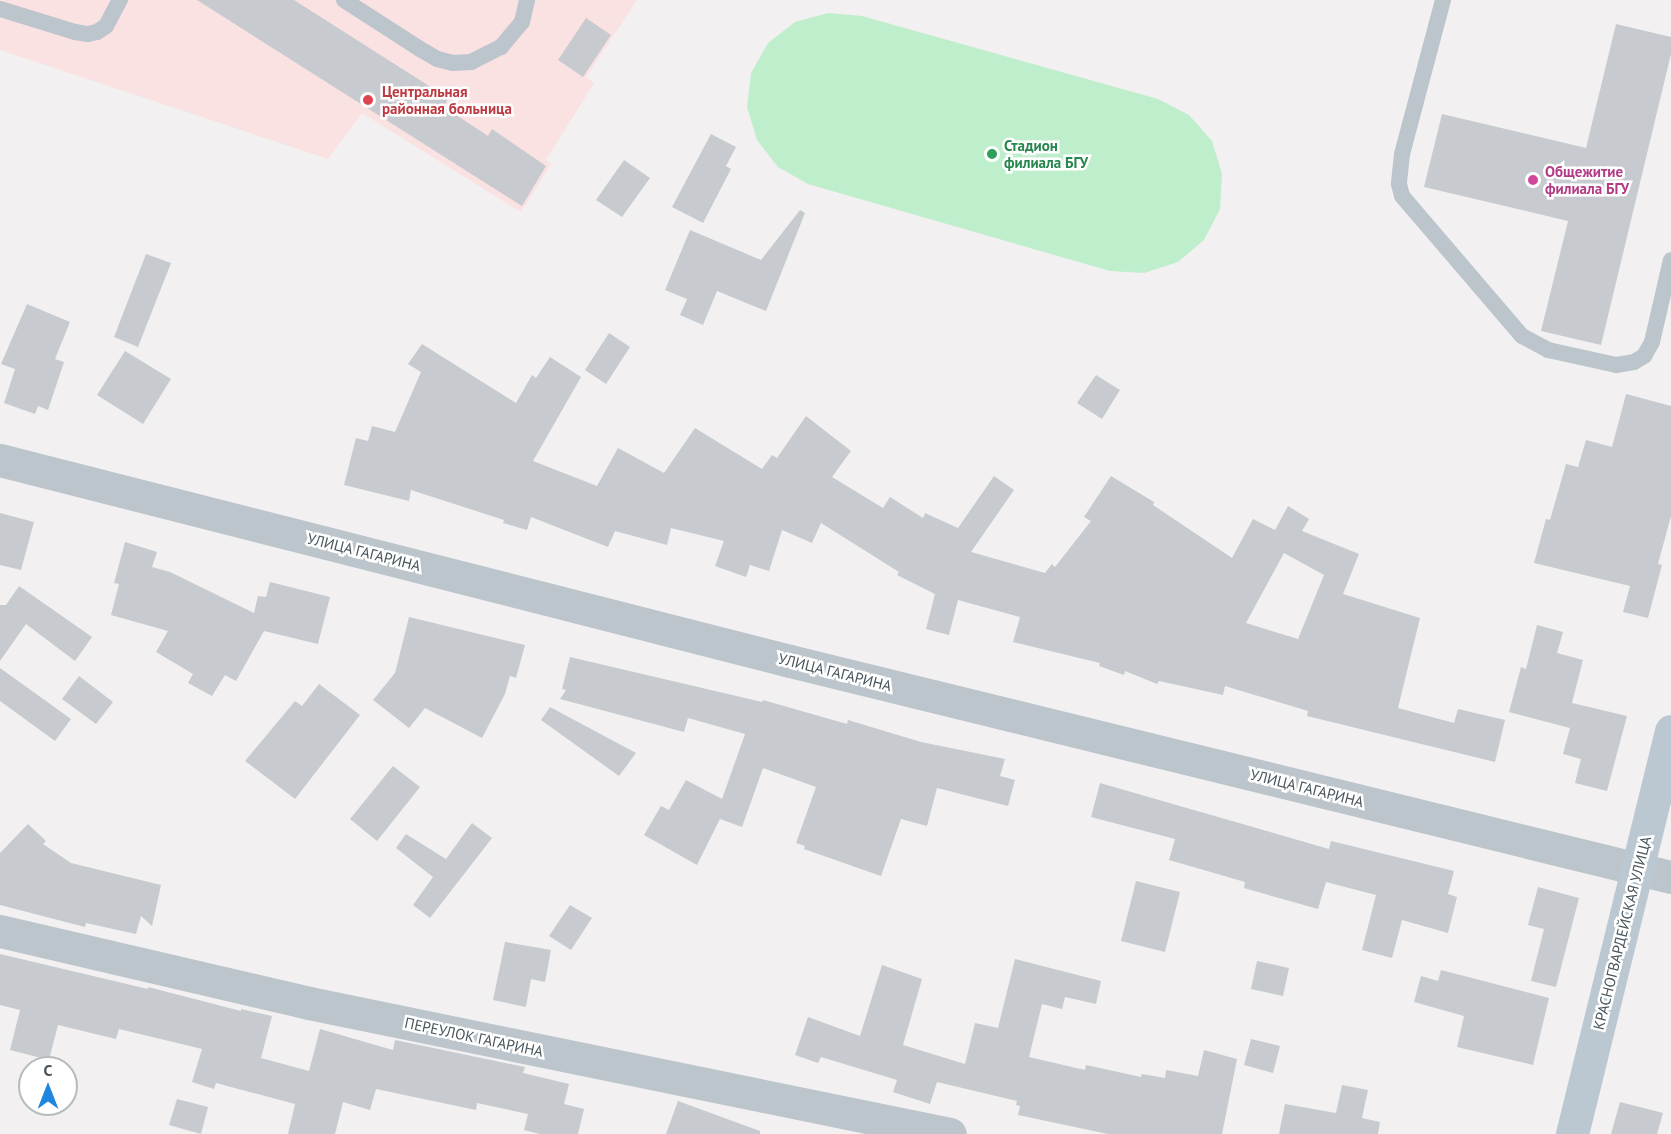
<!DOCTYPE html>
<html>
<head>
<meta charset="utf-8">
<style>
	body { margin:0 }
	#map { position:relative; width:1671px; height:1134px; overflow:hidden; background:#f2f0f0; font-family:"PT Sans",sans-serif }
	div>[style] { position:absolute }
	.medical>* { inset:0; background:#fae1e2 }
	.green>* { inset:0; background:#bfeecc }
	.building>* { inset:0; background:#c7cbcf }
	.lane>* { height:16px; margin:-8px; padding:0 8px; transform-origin:8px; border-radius:8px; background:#bcc5cc }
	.street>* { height:33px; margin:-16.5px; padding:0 16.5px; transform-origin:16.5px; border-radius:16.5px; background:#bcc5cc }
	.secondary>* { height:33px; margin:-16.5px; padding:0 16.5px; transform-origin:16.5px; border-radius:16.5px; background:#bcc8d1 }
	.dots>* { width:16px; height:16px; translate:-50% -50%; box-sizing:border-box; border:3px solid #fff; border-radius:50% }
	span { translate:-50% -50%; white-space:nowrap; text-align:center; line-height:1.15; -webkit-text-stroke:5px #fff; paint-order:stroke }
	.health-label { font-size:15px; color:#be3a42; font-weight:700 }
	.left { translate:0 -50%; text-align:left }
	.leisure-label { font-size:15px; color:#27864d; font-weight:700 }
	.hotel-label { font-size:15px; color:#b23c85; font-weight:700 }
	.street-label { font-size:15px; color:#48555d }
	.north { position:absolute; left:18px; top:1056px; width:60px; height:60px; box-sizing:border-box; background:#fff; border:2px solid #b6bbbe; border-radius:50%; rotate:0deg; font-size:16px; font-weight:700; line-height:24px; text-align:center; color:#48555d }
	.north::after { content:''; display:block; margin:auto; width:21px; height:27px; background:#1e86de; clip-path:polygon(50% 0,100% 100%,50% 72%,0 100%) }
</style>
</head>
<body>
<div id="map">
	<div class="medical">
		<i style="clip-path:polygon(0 0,637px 0,586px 77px,594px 83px,546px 160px,551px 164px,521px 212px,362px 113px,328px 159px,0 50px)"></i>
	</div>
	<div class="green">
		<i style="clip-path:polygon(828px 13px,862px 16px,1158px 99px,1189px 115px,1212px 141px,1222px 174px,1220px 209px,1204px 240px,1178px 262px,1144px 273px,1110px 271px,808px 184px,778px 167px,757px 140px,747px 107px,751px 73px,768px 43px,795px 22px)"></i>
	</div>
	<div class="building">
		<i style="clip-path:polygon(197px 0,294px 0,448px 98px,444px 107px,488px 136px,492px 129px,546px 166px,522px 206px)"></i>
		<i style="clip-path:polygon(586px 18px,611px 35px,583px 77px,558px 60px)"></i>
		<i style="clip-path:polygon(1616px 24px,1671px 37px,1671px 54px,1601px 345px,1541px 331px,1568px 221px,1424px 187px,1442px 114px,1586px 148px)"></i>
		<i style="clip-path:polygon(711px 134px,736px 147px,726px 166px,731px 169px,703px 223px,672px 207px)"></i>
		<i style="clip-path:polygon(624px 160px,650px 178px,622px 217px,596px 200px)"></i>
		<i style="clip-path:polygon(800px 210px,805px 213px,766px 311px,717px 291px,703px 325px,680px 315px,687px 299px,665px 290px,690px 230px,761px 260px)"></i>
		<i style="clip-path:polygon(146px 254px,171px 263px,138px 347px,114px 337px)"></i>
		<i style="clip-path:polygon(27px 304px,70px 322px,55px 359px,64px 362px,48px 410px,38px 406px,35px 414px,4px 403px,15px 369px,1px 364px)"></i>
		<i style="clip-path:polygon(609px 333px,630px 347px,606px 384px,585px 370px)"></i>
		<i style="clip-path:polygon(evenodd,422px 344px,516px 403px,532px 375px,536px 378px,550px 357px,581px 377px,533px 461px,597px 486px,618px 448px,664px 473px,695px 428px,762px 469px,772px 455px,777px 458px,806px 416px,851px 451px,832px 477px,883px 508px,890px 497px,923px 518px,925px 513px,958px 528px,994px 476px,1014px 490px,971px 552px,1045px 573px,1052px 564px,1055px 567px,1091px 521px,1084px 517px,1111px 476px,1154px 502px,1153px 505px,1232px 558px,1253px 519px,1275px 530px,1288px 506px,1309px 519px,1302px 531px,1359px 554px,1343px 594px,1420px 618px,1398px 708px,1454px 723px,1458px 709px,1505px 720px,1495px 762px,1307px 716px,1308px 711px,1225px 686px,1223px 695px,1159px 681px,1157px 684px,1125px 671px,1124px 675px,1099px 666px,1100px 663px,1013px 642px,1020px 617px,958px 600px,949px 635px,926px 629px,935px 594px,897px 575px,899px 572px,821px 523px,812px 543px,782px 530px,769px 571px,750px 565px,746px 577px,715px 566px,724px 541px,671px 528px,667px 545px,615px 531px,608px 547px,531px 517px,527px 530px,503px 523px,504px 520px,411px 490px,409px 501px,344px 485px,356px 438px,368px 441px,372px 426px,395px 432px,421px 372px,408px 364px,422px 344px,1284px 553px,1324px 575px,1298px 639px,1246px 623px,1284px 553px)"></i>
		<i style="clip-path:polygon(125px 351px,171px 379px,143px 424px,97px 395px)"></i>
		<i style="clip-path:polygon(1096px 375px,1120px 390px,1102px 419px,1077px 403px)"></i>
		<i style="clip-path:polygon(1626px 394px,1671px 406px,1671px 516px,1658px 564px,1662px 565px,1648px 618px,1623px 612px,1630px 586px,1534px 563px,1546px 519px,1550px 520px,1566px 464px,1578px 467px,1586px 440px,1612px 447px)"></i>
		<i style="clip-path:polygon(0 513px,34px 522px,21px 570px,0 565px)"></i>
		<i style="clip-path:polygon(125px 542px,157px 552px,152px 567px,170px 572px,254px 613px,258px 596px,266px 597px,270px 582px,330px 597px,318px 644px,264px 631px,236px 681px,225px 675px,212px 696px,188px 683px,193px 674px,156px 652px,168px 631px,111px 615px,119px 584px,114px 583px)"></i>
		<i style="clip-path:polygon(19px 586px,92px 637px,75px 661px,26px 624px,0 661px,0 605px,6px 605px)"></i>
		<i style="clip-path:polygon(409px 617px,525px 645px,516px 678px,510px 676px,505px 694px,482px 738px,425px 708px,409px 728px,373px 700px,395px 673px)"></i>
		<i style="clip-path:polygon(1537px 625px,1563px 632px,1557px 653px,1583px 660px,1572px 703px,1627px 716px,1607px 791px,1575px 783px,1581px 759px,1563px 754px,1570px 728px,1509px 712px,1521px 667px,1526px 669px)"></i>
		<i style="clip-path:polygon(570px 657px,762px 702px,763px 700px,847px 724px,848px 720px,921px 742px,1005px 759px,1000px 776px,1015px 780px,1008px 806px,937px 788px,927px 826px,901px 819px,881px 876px,804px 849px,805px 846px,796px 843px,816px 787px,763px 768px,742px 827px,720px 819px,697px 865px,644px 835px,661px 806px,669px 810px,686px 780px,722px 799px,745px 734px,688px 718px,684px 732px,560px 699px,566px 690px,562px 689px)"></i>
		<i style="clip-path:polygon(0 668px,71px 719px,55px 741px,0 701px)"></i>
		<i style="clip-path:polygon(79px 676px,113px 702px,96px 724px,62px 699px)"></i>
		<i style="clip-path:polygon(319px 684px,360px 715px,295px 799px,245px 761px,295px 701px,302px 706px)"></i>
		<i style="clip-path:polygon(550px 707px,636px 753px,619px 776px,541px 720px)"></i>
		<i style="clip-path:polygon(393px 766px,420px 787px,377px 841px,350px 819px)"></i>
		<i style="clip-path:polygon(1100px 783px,1329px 849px,1331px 841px,1454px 871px,1448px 894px,1457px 897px,1448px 933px,1402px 920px,1392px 958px,1362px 950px,1376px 895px,1326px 882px,1318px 909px,1244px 888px,1245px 882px,1169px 860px,1175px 839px,1091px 817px)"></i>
		<i style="clip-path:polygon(472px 823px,492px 838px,430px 918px,413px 905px,433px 877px,396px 848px,406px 834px,446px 859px)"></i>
		<i style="clip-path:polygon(28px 824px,46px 841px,43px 844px,71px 863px,161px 885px,152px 926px,141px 916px,136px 934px,86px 923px,85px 927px,0 905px,0 853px)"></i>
		<i style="clip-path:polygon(1136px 881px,1180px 892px,1165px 952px,1121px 941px)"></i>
		<i style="clip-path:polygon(1538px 887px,1579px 898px,1556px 987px,1531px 981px,1544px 929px,1528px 925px)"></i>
		<i style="clip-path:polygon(570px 905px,592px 918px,571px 950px,549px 936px)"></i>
		<i style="clip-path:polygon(505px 942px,551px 950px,545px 982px,531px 979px,526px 1007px,493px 1000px)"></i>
		<i style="clip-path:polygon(0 954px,148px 989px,148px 987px,241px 1011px,241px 1009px,272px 1016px,261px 1058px,309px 1071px,320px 1029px,393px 1050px,395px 1040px,525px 1067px,523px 1073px,569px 1084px,564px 1104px,584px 1109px,578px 1134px,540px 1134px,524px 1130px,528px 1114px,477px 1103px,476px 1110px,376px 1089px,370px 1110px,343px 1102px,335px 1134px,288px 1134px,295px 1104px,216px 1083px,214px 1089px,192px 1082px,202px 1049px,119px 1029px,116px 1039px,58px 1025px,49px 1060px,10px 1050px,20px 1010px,0 1005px)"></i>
		<i style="clip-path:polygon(1015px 959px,1101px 981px,1096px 1004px,1065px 997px,1062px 1009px,1042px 1004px,1029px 1057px,1085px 1070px,1086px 1065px,1141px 1077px,1142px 1074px,1165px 1078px,1166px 1070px,1198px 1076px,1204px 1050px,1237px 1059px,1222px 1134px,1108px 1134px,1018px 1115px,1020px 1106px,1016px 1105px,1017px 1101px,937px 1082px,930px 1104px,893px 1092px,897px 1080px,821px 1057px,818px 1063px,795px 1055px,808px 1017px,860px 1036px,882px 965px,922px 979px,903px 1045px,965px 1064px,975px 1023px,998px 1028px)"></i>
		<i style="clip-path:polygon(1257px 961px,1289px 968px,1283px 996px,1251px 989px)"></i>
		<i style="clip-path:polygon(1441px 970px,1549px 998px,1533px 1065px,1457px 1047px,1464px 1016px,1414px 1002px,1421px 976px,1438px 981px)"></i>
		<i style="clip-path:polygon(1251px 1039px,1280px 1046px,1273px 1073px,1244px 1065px)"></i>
		<i style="clip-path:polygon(1342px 1085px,1368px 1090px,1362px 1118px,1380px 1122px,1378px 1134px,1279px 1134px,1285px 1104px,1336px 1113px)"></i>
		<i style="clip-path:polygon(177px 1099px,208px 1107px,201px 1134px,169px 1125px)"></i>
		<i style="clip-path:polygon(678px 1101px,760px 1131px,760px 1134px,666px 1134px)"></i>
		<i style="clip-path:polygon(1620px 1102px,1663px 1113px,1657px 1134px,1611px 1134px)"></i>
	</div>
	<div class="lane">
		<i style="left:344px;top:0;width:90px;rotate:32.8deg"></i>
		<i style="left:420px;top:49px;width:20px;rotate:30deg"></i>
		<i style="left:437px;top:59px;width:16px;rotate:14deg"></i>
		<i style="left:453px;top:63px;width:18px;rotate:-3deg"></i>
		<i style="left:471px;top:62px;width:34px;rotate:-27deg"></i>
		<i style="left:501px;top:47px;width:33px;rotate:-50deg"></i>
		<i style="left:522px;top:22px;width:23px;rotate:-77deg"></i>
		<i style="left:1443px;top:0;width:159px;rotate:104.9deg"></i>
		<i style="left:1402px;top:154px;width:30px;rotate:96deg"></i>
		<i style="left:1399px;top:184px;width:12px;rotate:76deg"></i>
		<i style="left:1402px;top:196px;width:184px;rotate:49.4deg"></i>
		<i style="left:1522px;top:336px;width:30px;rotate:28deg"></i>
		<i style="left:1548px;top:350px;width:70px;rotate:12.4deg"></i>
		<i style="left:1616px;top:365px;width:18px;rotate:-9deg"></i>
		<i style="left:1634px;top:362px;width:12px;rotate:-31deg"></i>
		<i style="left:1644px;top:356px;width:16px;rotate:-60deg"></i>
		<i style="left:1652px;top:342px;width:84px;rotate:-77deg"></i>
		<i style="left:0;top:9px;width:78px;rotate:17deg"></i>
		<i style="left:75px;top:32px;width:13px;rotate:9deg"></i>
		<i style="left:88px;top:34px;width:9px;rotate:-13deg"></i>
		<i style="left:97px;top:32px;width:11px;rotate:-34deg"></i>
		<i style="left:106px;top:26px;width:30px;rotate:-62deg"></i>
	</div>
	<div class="street">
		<i style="left:0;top:460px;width:815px;rotate:14.27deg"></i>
		<i style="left:790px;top:661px;width:907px;rotate:13.78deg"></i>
		<i style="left:0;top:931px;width:317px;rotate:13.1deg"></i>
		<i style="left:309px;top:1003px;width:654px;rotate:11.55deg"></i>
	</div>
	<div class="secondary">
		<i style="left:1572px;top:1134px;width:415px;rotate:-76.2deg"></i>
	</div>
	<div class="dots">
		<i style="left:368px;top:100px;background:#e0444e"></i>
		<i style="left:992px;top:154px;background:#2e9e5b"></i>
		<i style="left:1533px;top:180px;background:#d1479c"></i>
	</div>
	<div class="health-label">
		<span class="left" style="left:382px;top:100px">Центральная<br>районная больница</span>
	</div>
	<div class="leisure-label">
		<span class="left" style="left:1004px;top:154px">Стадион<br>филиала БГУ</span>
	</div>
	<div class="hotel-label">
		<span class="left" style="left:1545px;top:180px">Общежитие<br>филиала БГУ</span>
	</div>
	<div class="street-label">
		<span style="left:364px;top:552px;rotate:14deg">УЛИЦА ГАГАРИНА</span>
		<span style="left:835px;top:672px;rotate:14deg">УЛИЦА ГАГАРИНА</span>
		<span style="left:1307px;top:788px;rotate:14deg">УЛИЦА ГАГАРИНА</span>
		<span style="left:1622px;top:933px;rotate:-76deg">КРАСНОГВАРДЕЙСКАЯ УЛИЦА</span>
		<span style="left:474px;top:1037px;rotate:12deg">ПЕРЕУЛОК ГАГАРИНА</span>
	</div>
	<div class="north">С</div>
</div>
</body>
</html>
